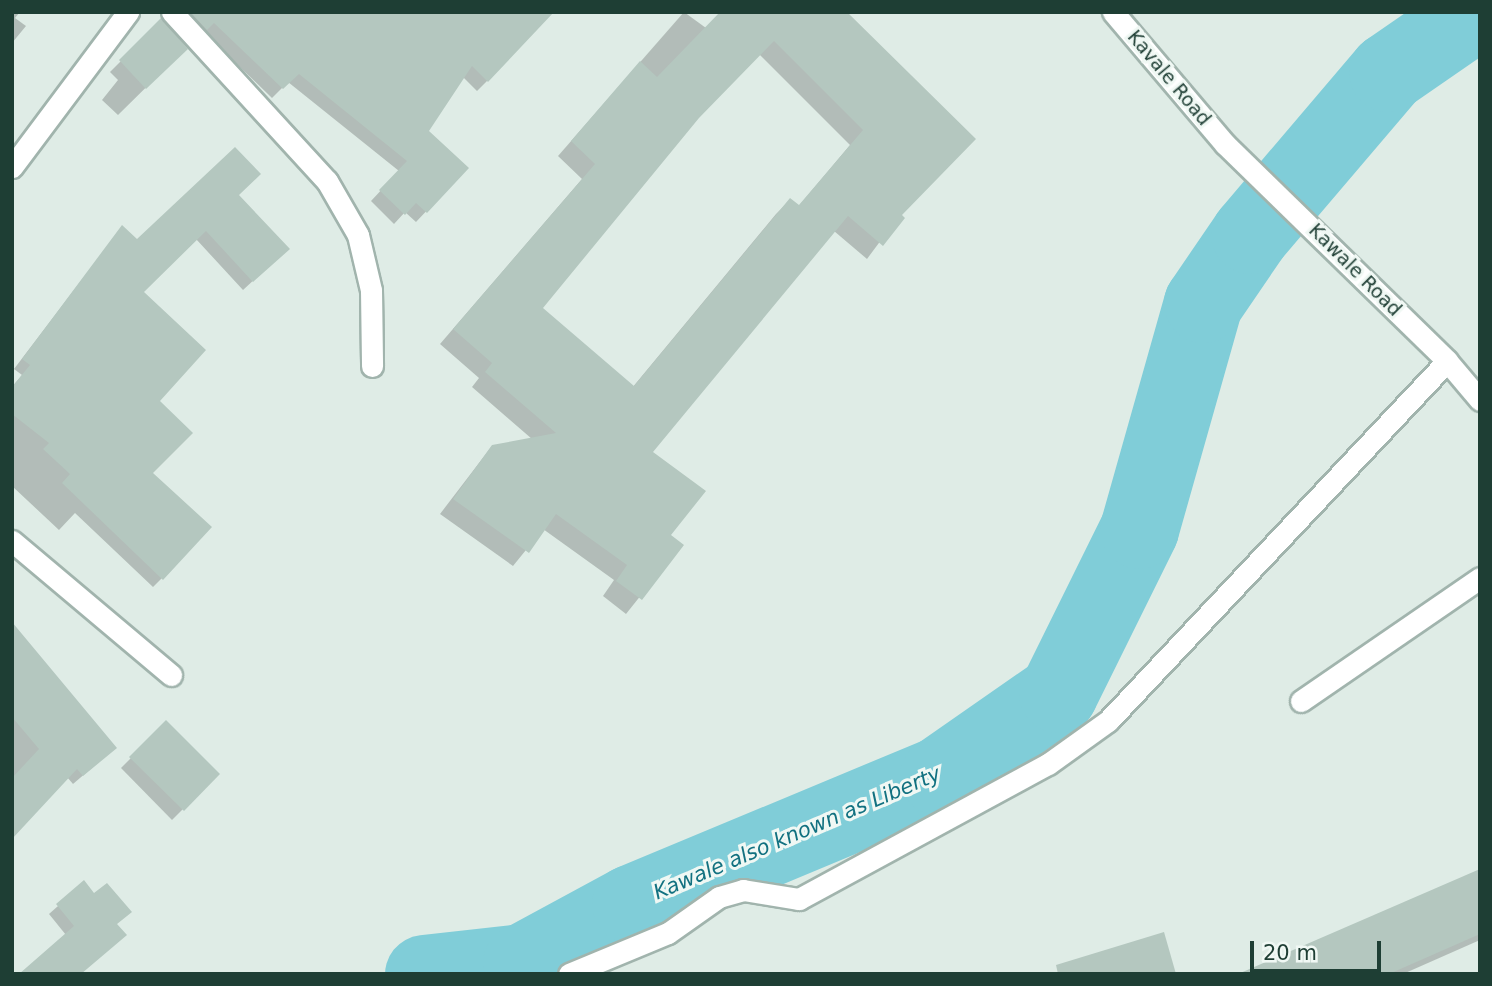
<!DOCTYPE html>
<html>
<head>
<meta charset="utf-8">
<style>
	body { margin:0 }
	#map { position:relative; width:1492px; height:986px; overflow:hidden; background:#dfece6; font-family:"DejaVu Sans",sans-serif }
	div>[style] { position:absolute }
	.shadow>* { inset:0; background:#0003 }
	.river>* { height:79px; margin:-39.5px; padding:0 39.5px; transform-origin:39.5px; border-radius:39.5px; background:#80cdd8 }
	.building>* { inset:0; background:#b4c7bf }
	.roads { filter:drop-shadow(2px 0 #a1b4ad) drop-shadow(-2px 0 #a1b4ad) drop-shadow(0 2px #a1b4ad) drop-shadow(0 -2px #a1b4ad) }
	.lane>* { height:21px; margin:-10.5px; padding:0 10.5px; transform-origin:10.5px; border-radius:10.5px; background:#fff }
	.street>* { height:21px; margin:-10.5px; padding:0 10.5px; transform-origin:10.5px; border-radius:10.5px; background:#fff }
	.secondary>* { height:21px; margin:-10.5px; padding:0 10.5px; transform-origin:10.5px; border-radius:10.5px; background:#fff }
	span { translate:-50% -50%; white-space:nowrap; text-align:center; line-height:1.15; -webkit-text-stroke:6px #f0f8f4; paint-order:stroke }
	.street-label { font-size:19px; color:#1e3e34 }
	.water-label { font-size:21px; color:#127180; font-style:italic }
	.frame { position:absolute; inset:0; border:14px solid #1e3e34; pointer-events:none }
	.scale { position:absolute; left:1250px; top:941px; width:131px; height:32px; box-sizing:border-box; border:4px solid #1e3e34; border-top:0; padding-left:9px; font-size:21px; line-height:24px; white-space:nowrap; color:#1e3e34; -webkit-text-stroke:5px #f0f8f4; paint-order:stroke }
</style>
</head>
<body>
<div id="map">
	<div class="shadow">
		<i style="clip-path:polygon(12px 12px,20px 12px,15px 18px,26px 26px,12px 43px)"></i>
		<i style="clip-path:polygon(177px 12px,534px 12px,487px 81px,477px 91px,463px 77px,427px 131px,467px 168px,416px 222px,405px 212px,394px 224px,371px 201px,399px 171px,288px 82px,272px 98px,203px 31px)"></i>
		<i style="clip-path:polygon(evenodd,684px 12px,706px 28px,844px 12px,899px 216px,867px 259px,834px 231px,650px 452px,669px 536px,681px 545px,626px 614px,603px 596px,614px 580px,543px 529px,513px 566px,440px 514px,492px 446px,532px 439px,472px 387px,479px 378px,440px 344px,582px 179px,558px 156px,684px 12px,759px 54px,850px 145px,798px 207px,790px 200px,776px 214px,632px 388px,541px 309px,698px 117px,759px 54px)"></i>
		<i style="clip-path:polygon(145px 37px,185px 49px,118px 115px,102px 100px,118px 80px,110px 72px)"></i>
		<i style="clip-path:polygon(237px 195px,278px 258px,243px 290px,196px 239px,142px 292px,150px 473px,162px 578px,153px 587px,75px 513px,59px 530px,12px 486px,12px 387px,22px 375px,14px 369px,122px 227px,137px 242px)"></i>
		<i style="clip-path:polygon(12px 624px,115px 748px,73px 784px,67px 777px,12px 836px)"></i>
		<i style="clip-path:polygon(166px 723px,218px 774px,172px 820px,121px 768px)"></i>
		<i style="clip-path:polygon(1480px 871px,1480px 940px,1403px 974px,1254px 974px)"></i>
		<i style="clip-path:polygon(84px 883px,116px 925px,66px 935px,49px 914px)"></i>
	</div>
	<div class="river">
		<i style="left:424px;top:974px;width:99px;rotate:-6.4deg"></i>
		<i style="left:522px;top:963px;width:124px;rotate:-28.4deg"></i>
		<i style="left:631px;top:904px;width:334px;rotate:-22.6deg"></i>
		<i style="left:939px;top:776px;width:145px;rotate:-34.9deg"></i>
		<i style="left:1058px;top:693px;width:183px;rotate:-63.7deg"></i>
		<i style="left:1139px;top:529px;width:235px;rotate:-74.2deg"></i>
		<i style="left:1203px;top:303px;width:83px;rotate:-55.7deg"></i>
		<i style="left:1250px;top:234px;width:213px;rotate:-49.6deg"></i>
		<i style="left:1388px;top:72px;width:106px;rotate:-34.6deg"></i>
	</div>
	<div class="building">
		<i style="clip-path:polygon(190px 12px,554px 12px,488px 82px,472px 66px,429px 131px,469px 168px,427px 213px,416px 203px,405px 215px,379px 190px,407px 161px,299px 74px,283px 89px,214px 23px,207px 30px)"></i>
		<i style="clip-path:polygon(evenodd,720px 12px,847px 12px,976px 139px,902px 215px,905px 218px,883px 246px,848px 216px,653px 452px,706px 491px,671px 535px,684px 545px,642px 600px,616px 581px,627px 565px,556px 514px,529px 553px,453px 499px,492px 445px,556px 433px,485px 372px,492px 363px,453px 329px,595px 164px,571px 141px,640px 61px,657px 77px,720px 12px,774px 41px,863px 130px,799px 205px,790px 198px,634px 386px,543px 308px,699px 118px,774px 41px)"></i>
		<i style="clip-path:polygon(161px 18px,188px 49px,146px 89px,119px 60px)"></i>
		<i style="clip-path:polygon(235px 147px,261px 174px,239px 195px,290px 249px,253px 282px,206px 231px,144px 292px,206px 350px,160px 401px,193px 433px,153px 473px,212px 527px,163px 580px,62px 483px,70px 474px,43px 449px,49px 443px,12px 414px,12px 387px,30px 365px,22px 359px,122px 225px,137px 239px)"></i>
		<i style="clip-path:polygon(12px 622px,117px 748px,83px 776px,77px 769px,12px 839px,12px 778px,39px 749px,12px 717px)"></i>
		<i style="clip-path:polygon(166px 720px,220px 774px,184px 811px,129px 757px)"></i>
		<i style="clip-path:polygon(1480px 869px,1480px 934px,1389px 974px,1238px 974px)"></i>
		<i style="clip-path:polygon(84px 880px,94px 893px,107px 883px,132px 912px,117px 924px,127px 935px,81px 974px,19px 974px,74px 926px,56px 904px)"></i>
		<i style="clip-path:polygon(1164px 932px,1176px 974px,1058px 974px,1056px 965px)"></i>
	</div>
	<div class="roads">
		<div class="lane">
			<i style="left:1301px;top:701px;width:217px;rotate:-34.5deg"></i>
		</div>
		<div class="street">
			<i style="left:172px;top:12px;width:229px;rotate:47.5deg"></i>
			<i style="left:327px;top:181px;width:62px;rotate:60.1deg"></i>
			<i style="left:358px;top:235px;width:57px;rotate:76.7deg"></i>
			<i style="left:371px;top:290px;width:76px;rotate:89.2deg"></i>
			<i style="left:12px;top:167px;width:194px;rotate:-53.2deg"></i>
			<i style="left:12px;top:541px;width:208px;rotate:40.1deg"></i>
			<i style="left:569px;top:974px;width:107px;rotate:-22.5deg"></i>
			<i style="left:668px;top:933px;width:62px;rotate:-35.2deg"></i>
			<i style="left:719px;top:897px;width:25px;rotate:-16deg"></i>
			<i style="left:743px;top:890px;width:57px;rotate:9.1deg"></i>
			<i style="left:799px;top:899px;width:283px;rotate:-28.5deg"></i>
			<i style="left:1048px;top:764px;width:74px;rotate:-35.6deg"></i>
			<i style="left:1108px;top:721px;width:494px;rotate:-46.7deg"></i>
		</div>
		<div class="secondary">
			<i style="left:1113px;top:12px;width:173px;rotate:49.7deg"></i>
			<i style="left:1225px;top:144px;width:310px;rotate:44.3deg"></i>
			<i style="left:1447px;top:361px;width:51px;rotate:49.8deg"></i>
		</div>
	</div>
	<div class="street-label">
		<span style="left:1169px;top:78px;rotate:50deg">Kavale Road</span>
		<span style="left:1355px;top:270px;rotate:45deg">Kawale Road</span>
	</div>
	<div class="water-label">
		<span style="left:797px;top:833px;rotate:-23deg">Kawale also known as Liberty</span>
	</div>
	<div class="frame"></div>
	<div class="scale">20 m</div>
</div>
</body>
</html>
